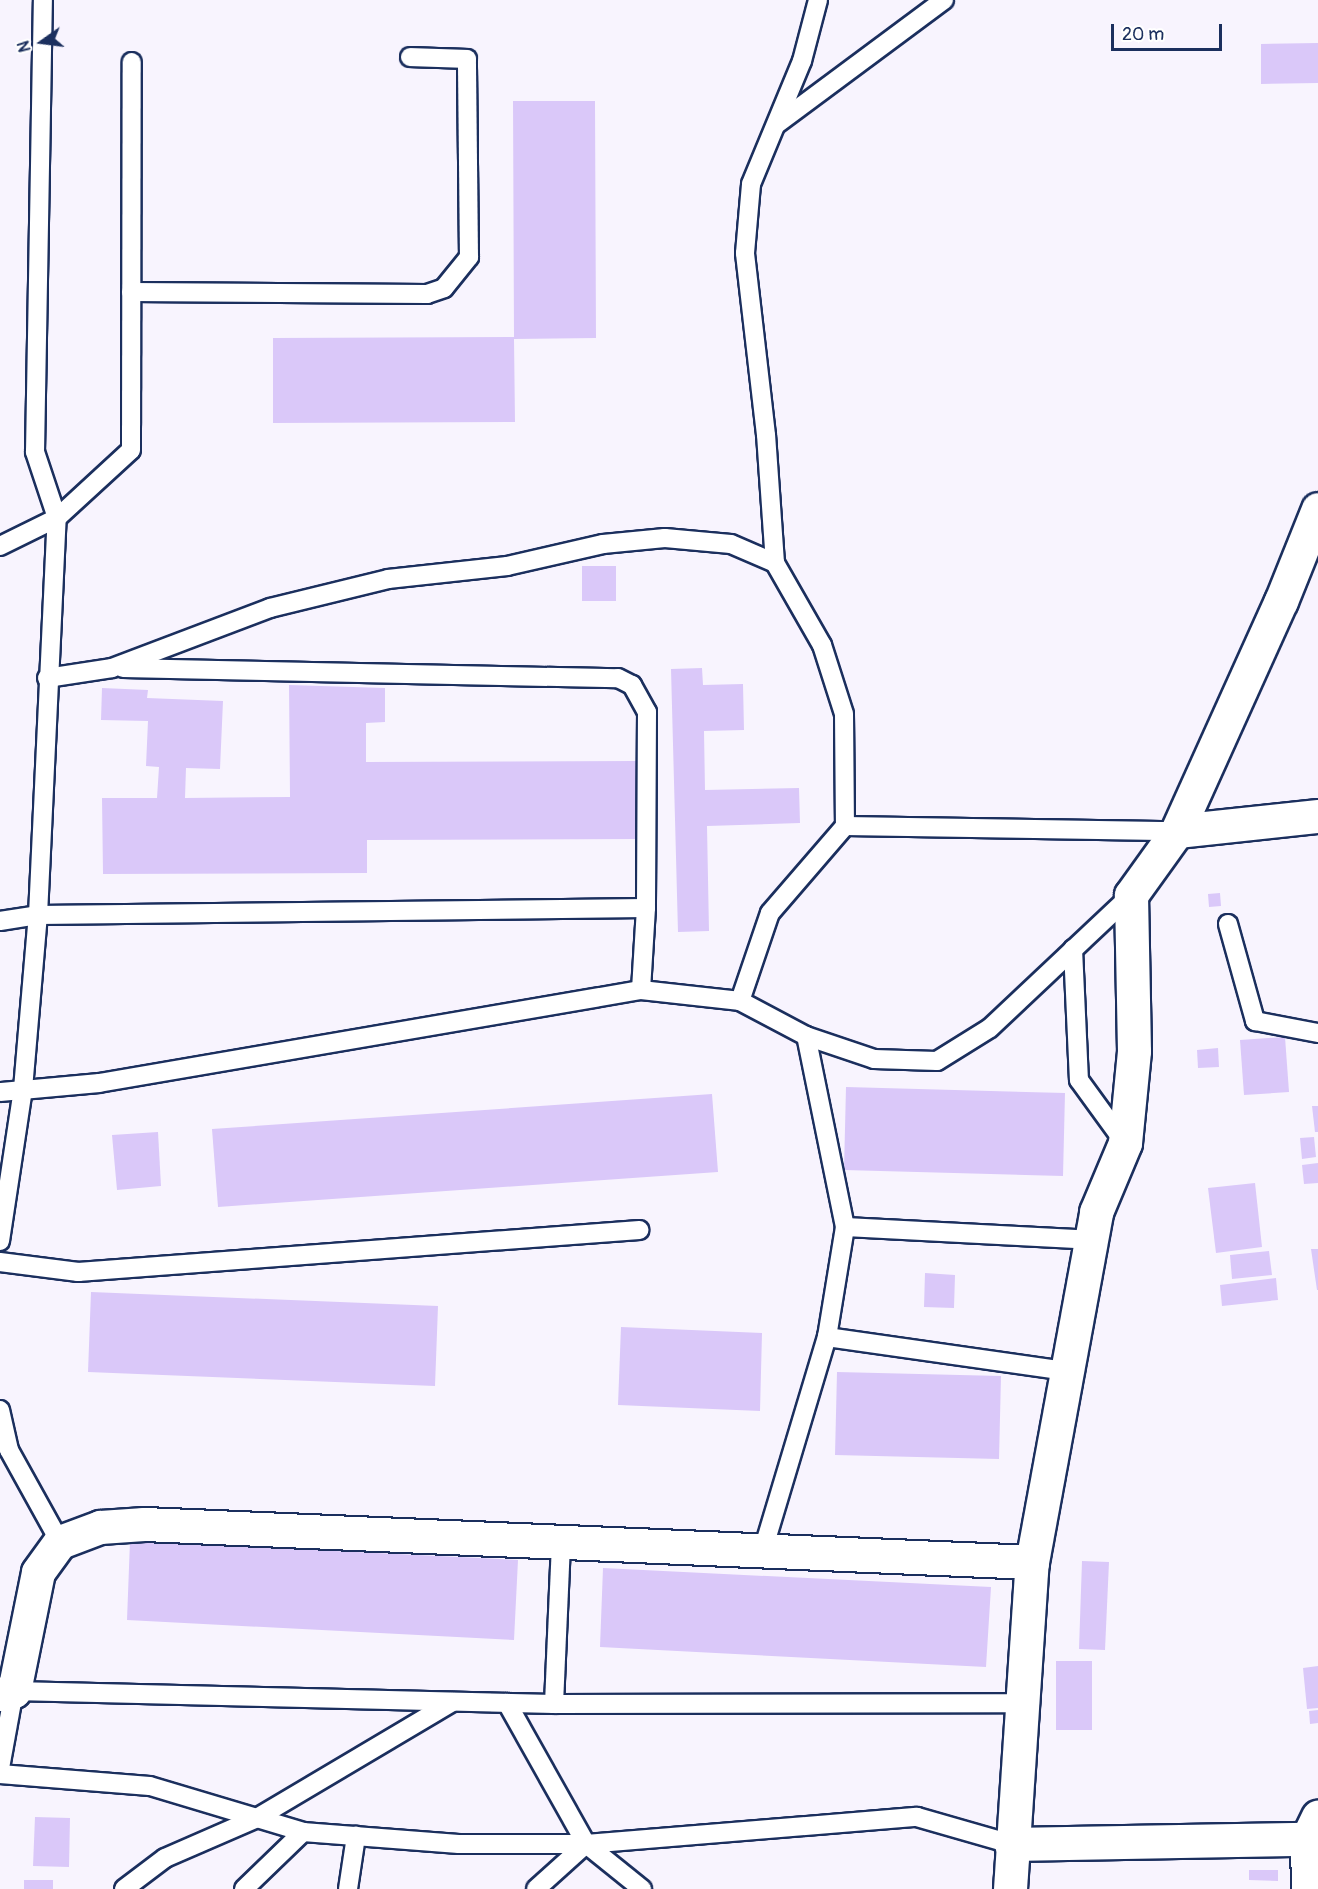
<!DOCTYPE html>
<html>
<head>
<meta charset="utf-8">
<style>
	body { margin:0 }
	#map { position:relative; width:1318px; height:1889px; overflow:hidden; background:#f8f4fe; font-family:Pangolin,sans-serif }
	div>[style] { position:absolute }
	.building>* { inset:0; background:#dac8f9 }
	.roads { filter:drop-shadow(2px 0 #1b2f5e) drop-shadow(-2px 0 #1b2f5e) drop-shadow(0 2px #1b2f5e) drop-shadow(0 -2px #1b2f5e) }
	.service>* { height:18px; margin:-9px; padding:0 9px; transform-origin:9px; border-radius:9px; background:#fff }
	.minor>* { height:33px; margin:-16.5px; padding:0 16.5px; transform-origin:16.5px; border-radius:16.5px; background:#fff }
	span { translate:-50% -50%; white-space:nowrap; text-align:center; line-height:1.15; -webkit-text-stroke:5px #fff; paint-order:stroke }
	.north { position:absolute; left:12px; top:12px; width:60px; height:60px; -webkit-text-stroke:4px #fff; paint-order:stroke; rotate:256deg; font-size:16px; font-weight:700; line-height:24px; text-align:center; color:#1b2f5e }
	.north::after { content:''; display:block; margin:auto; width:21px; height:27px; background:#1b2f5e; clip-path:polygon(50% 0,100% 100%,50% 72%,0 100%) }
	.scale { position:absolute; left:1111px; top:24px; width:111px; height:27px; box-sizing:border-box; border:3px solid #1b2f5e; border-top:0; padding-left:8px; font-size:18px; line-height:21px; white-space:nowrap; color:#1b2f5e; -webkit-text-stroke:4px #fff; paint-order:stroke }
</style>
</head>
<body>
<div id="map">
	<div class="building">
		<i style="clip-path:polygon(1318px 43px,1318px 83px,1261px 84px,1261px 44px)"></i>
		<i style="clip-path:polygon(513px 101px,595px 101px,596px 338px,514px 339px,515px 422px,273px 423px,273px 338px,514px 337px)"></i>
		<i style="clip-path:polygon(582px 566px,616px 566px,616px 601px,582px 601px)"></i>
		<i style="clip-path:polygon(702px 668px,703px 685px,743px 684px,744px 730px,704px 731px,705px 790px,799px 788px,800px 823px,707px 826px,709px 931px,678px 932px,671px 669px)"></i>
		<i style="clip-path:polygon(289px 685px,385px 688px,385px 722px,366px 723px,366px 762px,636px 761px,637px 839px,367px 840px,367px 873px,103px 874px,102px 798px,157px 798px,159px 767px,146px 766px,148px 721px,101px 720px,102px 688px,148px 690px,147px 698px,223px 701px,220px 769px,186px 768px,185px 798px,290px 797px)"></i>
		<i style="clip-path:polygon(1220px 893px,1221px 906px,1209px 907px,1208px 894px)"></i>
		<i style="clip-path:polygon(1285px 1037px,1289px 1092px,1244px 1095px,1240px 1040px)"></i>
		<i style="clip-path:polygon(1218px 1048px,1219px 1067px,1198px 1068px,1197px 1050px)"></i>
		<i style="clip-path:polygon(846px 1087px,1065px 1093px,1063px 1176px,844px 1170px)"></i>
		<i style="clip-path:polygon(712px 1094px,718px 1172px,218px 1207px,212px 1129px)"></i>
		<i style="clip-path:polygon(1312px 1106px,1318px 1106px,1318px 1132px,1315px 1132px)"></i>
		<i style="clip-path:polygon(158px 1132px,161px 1186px,117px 1190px,112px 1135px)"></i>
		<i style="clip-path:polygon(1314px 1137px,1316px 1157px,1302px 1159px,1300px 1138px)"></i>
		<i style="clip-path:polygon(1318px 1163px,1318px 1183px,1304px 1184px,1302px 1165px)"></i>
		<i style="clip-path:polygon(1255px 1183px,1262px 1247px,1216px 1253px,1208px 1188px)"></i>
		<i style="clip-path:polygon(1311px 1249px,1318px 1249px,1318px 1290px,1317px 1290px)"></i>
		<i style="clip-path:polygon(1269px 1251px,1272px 1275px,1232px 1279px,1230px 1255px)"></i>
		<i style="clip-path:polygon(925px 1273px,955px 1275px,954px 1308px,924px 1307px)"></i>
		<i style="clip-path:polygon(1276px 1278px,1278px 1300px,1222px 1306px,1220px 1285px)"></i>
		<i style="clip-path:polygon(91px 1292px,438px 1306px,435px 1386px,88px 1372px)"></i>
		<i style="clip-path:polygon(621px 1327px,762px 1333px,760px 1411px,618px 1405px)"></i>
		<i style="clip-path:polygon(837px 1372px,1001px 1376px,999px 1459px,835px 1455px)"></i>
		<i style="clip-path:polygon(130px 1541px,518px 1560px,514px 1640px,127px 1620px)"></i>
		<i style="clip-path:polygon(1082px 1561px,1109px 1562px,1105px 1650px,1079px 1649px)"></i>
		<i style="clip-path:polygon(603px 1568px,991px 1587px,986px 1667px,600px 1647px)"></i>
		<i style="clip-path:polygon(1056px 1661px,1092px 1661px,1092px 1730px,1056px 1730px)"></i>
		<i style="clip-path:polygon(1318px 1666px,1318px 1708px,1307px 1709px,1303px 1668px)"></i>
		<i style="clip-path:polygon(1318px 1710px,1318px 1723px,1310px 1724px,1309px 1711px)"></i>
		<i style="clip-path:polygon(35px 1817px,70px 1818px,69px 1867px,33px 1866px)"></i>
		<i style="clip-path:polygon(1249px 1870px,1278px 1870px,1278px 1881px,1249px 1880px)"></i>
		<i style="clip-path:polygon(24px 1880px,53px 1880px,53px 1889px,24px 1889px)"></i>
	</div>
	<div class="roads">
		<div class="service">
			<i style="left:777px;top:124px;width:208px;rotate:-36.6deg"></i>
			<i style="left:131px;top:292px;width:296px;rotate:0.4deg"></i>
			<i style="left:427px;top:294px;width:18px;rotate:-19deg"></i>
			<i style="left:444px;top:288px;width:40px;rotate:-51deg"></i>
			<i style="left:469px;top:257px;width:198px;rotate:-90.6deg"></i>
			<i style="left:467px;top:59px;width:57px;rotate:-178deg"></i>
			<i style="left:0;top:546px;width:64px;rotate:-26.2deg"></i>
			<i style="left:57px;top:518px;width:100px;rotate:-42.6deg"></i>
			<i style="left:131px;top:450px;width:388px;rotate:-89.9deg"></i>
			<i style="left:775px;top:563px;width:128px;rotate:-94deg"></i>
			<i style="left:766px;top:435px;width:183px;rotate:-96.6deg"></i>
			<i style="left:745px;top:253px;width:69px;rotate:-85deg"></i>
			<i style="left:751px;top:184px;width:133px;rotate:-67.5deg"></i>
			<i style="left:802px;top:61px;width:63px;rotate:-75.3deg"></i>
			<i style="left:123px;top:668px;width:495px;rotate:1.2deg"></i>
			<i style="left:618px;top:678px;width:16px;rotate:27deg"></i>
			<i style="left:632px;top:685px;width:31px;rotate:61deg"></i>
			<i style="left:647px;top:712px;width:196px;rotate:90.3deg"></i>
			<i style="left:646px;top:908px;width:82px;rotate:93.5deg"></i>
			<i style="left:47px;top:678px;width:66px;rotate:-8.7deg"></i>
			<i style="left:112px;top:668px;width:169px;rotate:-20.8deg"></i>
			<i style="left:270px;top:608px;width:122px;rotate:-13.8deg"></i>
			<i style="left:388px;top:579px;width:120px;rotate:-6.2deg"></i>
			<i style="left:507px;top:566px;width:98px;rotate:-12.9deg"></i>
			<i style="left:603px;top:544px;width:62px;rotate:-5.5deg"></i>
			<i style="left:665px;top:538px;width:66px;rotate:5.2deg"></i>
			<i style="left:731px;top:544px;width:48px;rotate:23.4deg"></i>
			<i style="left:775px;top:563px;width:95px;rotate:60.2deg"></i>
			<i style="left:822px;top:645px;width:72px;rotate:72.3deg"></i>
			<i style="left:844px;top:714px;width:112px;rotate:89.5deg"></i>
			<i style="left:0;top:921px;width:38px;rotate:-9deg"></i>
			<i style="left:38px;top:915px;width:608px;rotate:-0.66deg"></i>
			<i style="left:1228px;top:924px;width:101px;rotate:74.4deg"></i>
			<i style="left:1255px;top:1021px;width:64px;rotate:10.8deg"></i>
			<i style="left:1073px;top:949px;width:131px;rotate:87.4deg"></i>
			<i style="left:1079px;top:1080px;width:77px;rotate:54deg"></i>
			<i style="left:740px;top:1001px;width:93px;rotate:-71.2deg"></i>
			<i style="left:770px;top:913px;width:115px;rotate:-49.2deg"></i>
			<i style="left:845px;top:826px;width:332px;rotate:0.9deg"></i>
			<i style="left:0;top:1092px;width:99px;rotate:-5.2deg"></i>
			<i style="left:99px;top:1083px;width:550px;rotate:-9.74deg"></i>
			<i style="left:641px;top:990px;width:100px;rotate:6.3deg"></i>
			<i style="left:740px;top:1001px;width:75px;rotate:27.9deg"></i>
			<i style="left:806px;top:1036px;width:72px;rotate:18.7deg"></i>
			<i style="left:874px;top:1059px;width:63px;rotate:1.8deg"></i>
			<i style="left:937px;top:1061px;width:62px;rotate:-31.9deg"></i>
			<i style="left:990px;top:1028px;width:194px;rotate:-43.3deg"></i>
			<i style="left:845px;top:1227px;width:246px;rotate:3deg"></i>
			<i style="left:0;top:1241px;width:154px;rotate:-81.4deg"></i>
			<i style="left:23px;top:1089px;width:175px;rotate:-85.1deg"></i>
			<i style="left:38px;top:915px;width:397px;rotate:-87.3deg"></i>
			<i style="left:57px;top:518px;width:70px;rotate:-108.4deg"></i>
			<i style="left:35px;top:452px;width:452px;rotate:-89deg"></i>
			<i style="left:0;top:1262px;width:79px;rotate:7.3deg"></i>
			<i style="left:78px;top:1272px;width:563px;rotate:-4.28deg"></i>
			<i style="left:827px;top:1337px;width:242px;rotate:8.1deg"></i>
			<i style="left:0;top:1410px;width:41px;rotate:77.3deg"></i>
			<i style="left:9px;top:1450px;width:105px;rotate:61deg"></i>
			<i style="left:763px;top:1550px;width:222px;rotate:-73.3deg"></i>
			<i style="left:827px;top:1337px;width:111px;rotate:-80.7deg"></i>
			<i style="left:845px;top:1227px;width:195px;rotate:-101.5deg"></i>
			<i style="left:507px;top:1703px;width:162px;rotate:60.7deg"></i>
			<i style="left:586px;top:1844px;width:72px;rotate:38.8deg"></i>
			<i style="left:554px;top:1704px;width:162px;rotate:-87.5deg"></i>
			<i style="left:0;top:1768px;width:78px;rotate:-79.7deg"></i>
			<i style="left:14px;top:1691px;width:540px;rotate:1.38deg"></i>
			<i style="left:554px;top:1704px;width:467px;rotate:-0.1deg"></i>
			<i style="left:0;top:1774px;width:150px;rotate:4.6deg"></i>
			<i style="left:150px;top:1786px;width:160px;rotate:16.7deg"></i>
			<i style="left:303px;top:1832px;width:156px;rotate:4.4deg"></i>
			<i style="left:459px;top:1844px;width:127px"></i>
			<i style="left:586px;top:1844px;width:332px;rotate:-4.7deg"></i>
			<i style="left:917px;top:1817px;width:98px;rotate:16deg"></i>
			<i style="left:124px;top:1889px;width:51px;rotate:-37.1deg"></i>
			<i style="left:165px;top:1858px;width:100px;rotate:-23.5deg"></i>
			<i style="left:257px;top:1818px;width:227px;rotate:-30.7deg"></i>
			<i style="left:244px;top:1889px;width:82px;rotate:-44deg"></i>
			<i style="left:348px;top:1889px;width:54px;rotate:-81.4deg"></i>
			<i style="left:536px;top:1889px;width:67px;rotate:-42deg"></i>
		</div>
		<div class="minor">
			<i style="left:1177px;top:831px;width:142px;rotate:-6.1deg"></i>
			<i style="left:0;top:1694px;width:14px;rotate:-12deg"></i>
			<i style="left:14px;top:1691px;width:121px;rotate:-78.6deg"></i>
			<i style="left:38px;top:1572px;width:37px;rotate:-54deg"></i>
			<i style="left:60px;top:1542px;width:43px;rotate:-20.6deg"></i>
			<i style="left:100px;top:1527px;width:44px;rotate:-3.9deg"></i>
			<i style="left:144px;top:1524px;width:889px;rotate:2.45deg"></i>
			<i style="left:1307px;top:1839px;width:50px;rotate:88.9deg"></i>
			<i style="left:1011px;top:1844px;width:296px;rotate:-1deg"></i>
			<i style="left:1307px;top:1839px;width:25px;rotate:-64deg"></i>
			<i style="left:1010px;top:1889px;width:328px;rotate:-86.2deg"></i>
			<i style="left:1032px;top:1562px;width:356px;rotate:-79.6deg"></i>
			<i style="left:1096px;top:1212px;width:75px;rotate:-67.2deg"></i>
			<i style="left:1125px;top:1143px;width:92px;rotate:-84.4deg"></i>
			<i style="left:1134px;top:1051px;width:156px;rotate:-91.1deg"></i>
			<i style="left:1131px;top:895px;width:79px;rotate:-54.3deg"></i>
			<i style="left:1177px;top:831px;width:252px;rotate:-65.7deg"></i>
			<i style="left:1281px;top:601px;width:99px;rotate:-68.1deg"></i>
		</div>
	</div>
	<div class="north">N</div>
	<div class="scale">20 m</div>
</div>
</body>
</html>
